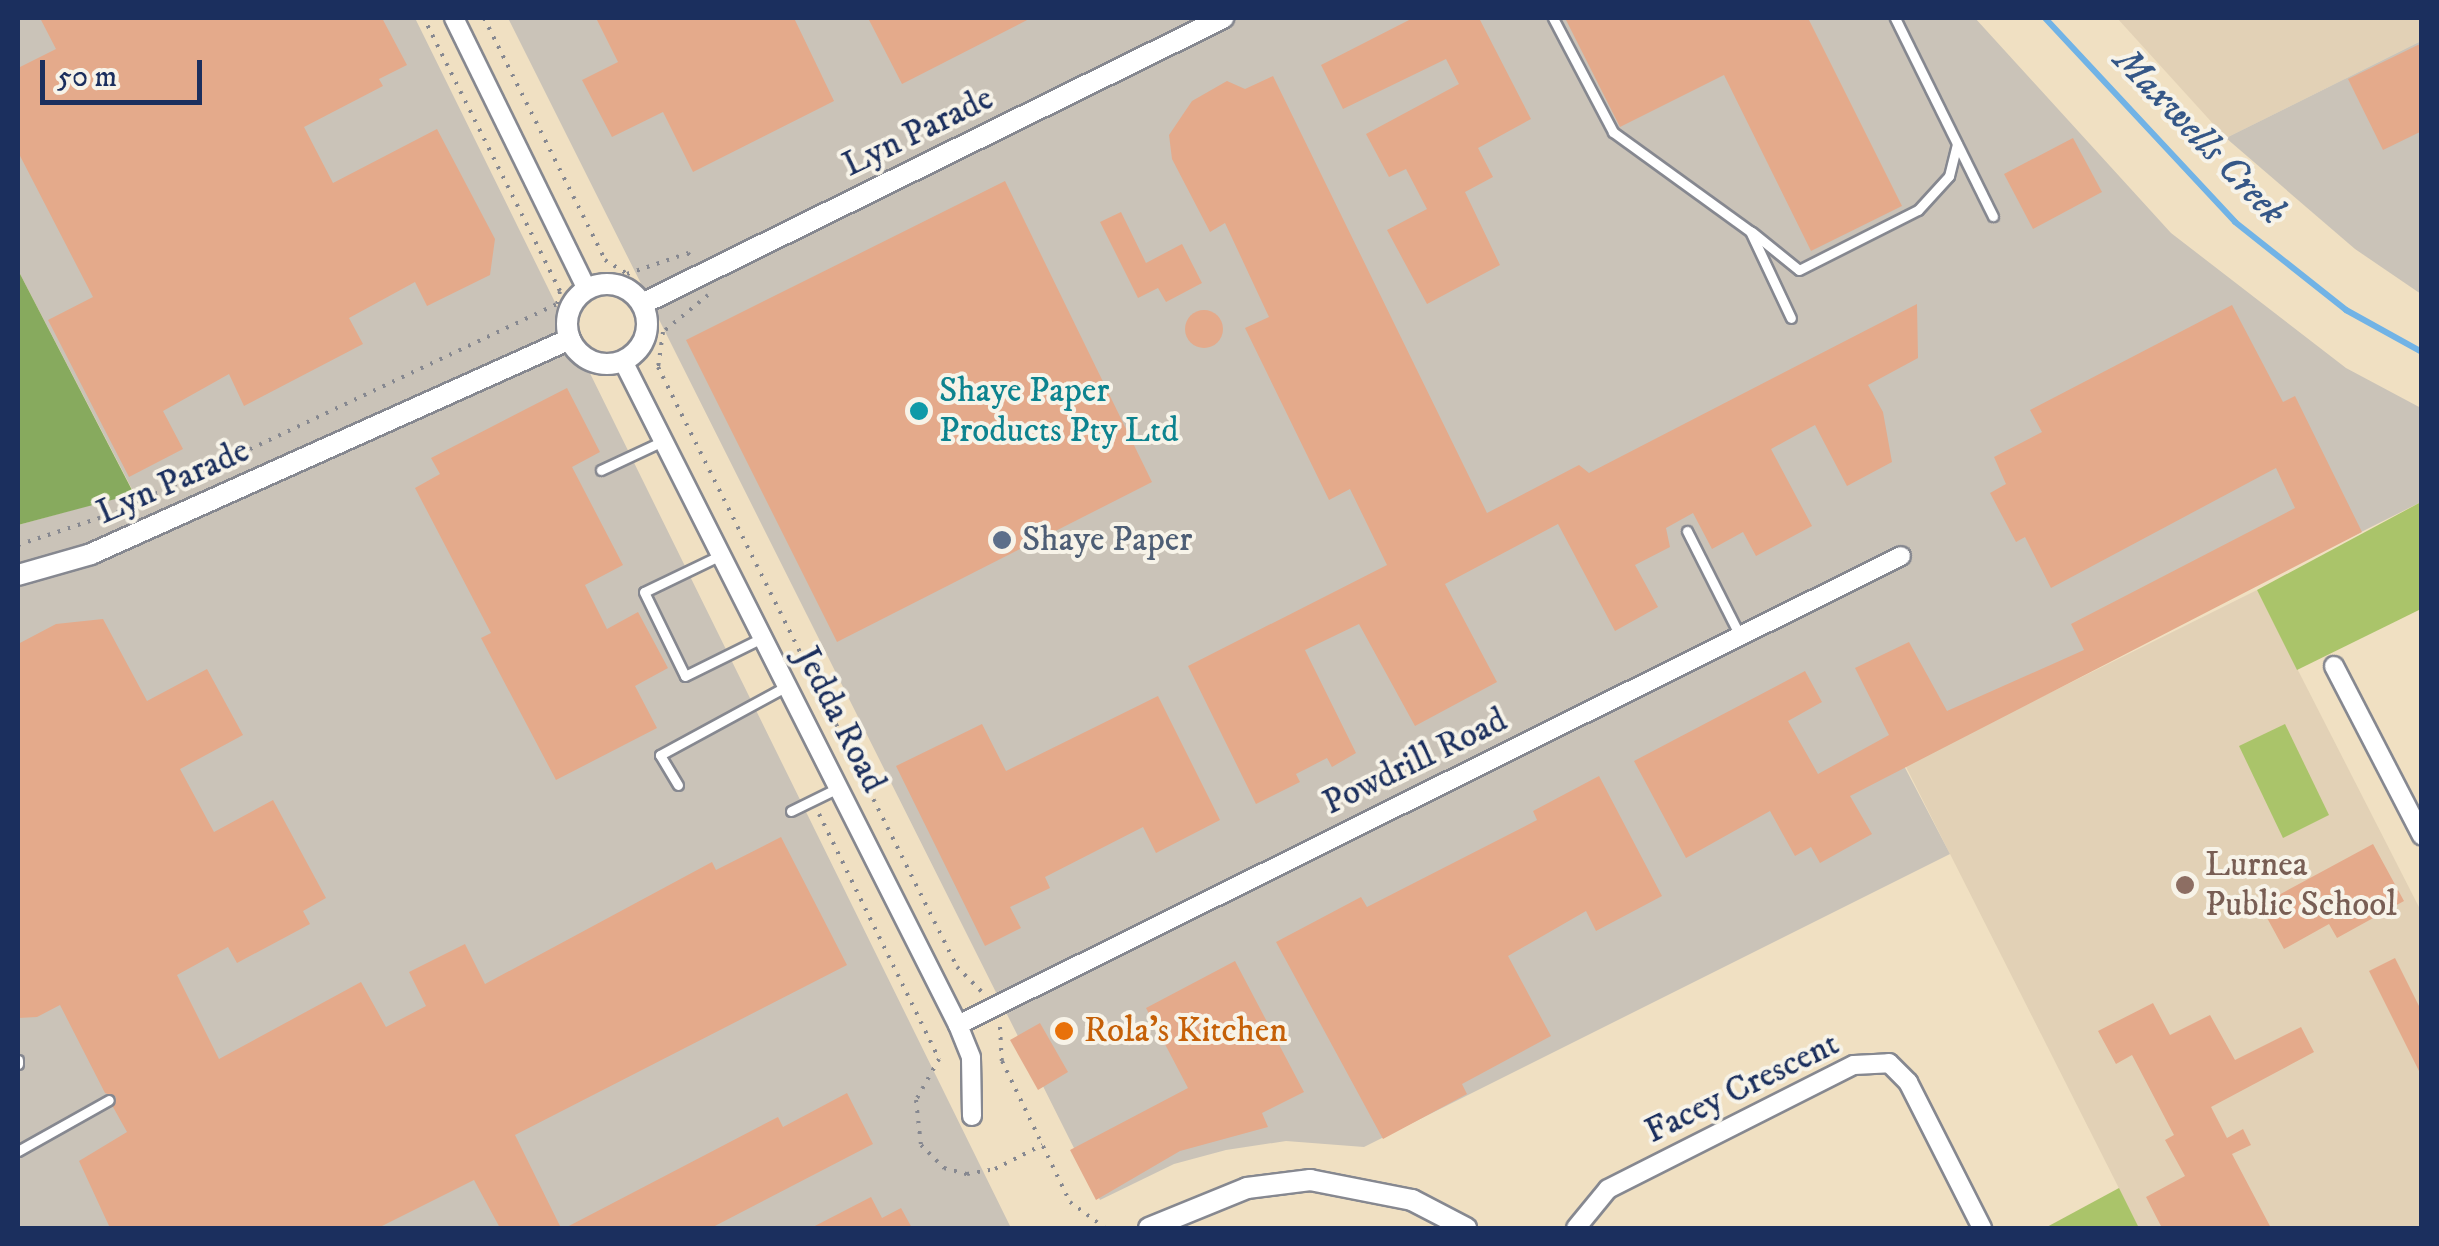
<!DOCTYPE html>
<html>
<head>
<meta charset="utf-8">
<style>
	body { margin:0 }
	#map { position:relative; width:2439px; height:1246px; overflow:hidden; background:#f0e0c2; font-family:"IM FELL DW Pica",serif }
	div>[style] { position:absolute }
	.built>* { inset:0; background:#e2d1b6 }
	.industrial>* { inset:0; background:#cac3b8 }
	.green>* { inset:0; background:#aac46a }
	.forest>* { inset:0; background:#87aa5e }
	.stream>* { height:6px; margin:-3px; padding:0 3px; transform-origin:3px; border-radius:3px; background:#71b3e6 }
	.building>* { inset:0; background:#e4aa8b }
	.round { border-radius:50% }
	.path>* { height:4px; margin-top:-2px; transform-origin:0; background:repeating-linear-gradient(90deg,#868890 0 2.5px,transparent 0 10.5px) }
	.roads { filter:drop-shadow(2px 0 #868890) drop-shadow(-2px 0 #868890) drop-shadow(0 2px #868890) drop-shadow(0 -2px #868890) }
	.service>* { height:9px; margin:-4.5px; padding:0 4.5px; transform-origin:4.5px; border-radius:4.5px; background:#fff }
	.minor>* { height:18px; margin:-9px; padding:0 9px; transform-origin:9px; border-radius:9px; background:#fff }
	.tertiary>* { height:20px; margin:-10px; padding:0 10px; transform-origin:10px; border-radius:10px; background:#fff }
	.tertiary>.ring { margin:-10px; padding:0; box-sizing:content-box; background:none; border:20px solid #fff; border-radius:50% }
	.dots>* { width:28px; height:28px; translate:-50% -50%; box-sizing:border-box; border:5px solid #f7f3e8; border-radius:50% }
	span { translate:-50% -50%; white-space:nowrap; text-align:center; line-height:1.15; -webkit-text-stroke:8px #f7f3e8; paint-order:stroke }
	.street-label { font-size:35px; color:#1b2f5e }
	.culture-label { font-size:35px; color:#0d838f }
	.left { translate:0 -50%; text-align:left }
	.service-label { font-size:35px; color:#4e5e75 }
	.education-label { font-size:35px; color:#785e54 }
	.food-label { font-size:35px; color:#c56008 }
	.water-label { font-size:38px; color:#355787; font-style:italic }
	.frame { position:absolute; inset:0; border:20px solid #1b2f5e; pointer-events:none }
	.scale { position:absolute; left:40px; top:60px; width:162px; height:45px; box-sizing:border-box; border:5px solid #1b2f5e; border-top:0; padding-left:12px; font-size:30px; line-height:35px; white-space:nowrap; color:#1b2f5e; -webkit-text-stroke:8px #f7f3e8; paint-order:stroke }
</style>
</head>
<body>
<div id="map">
	<div class="built">
		<i style="clip-path:polygon(2117px 18px,2421px 18px,2421px 41px,2226px 138px)"></i>
		<i style="clip-path:polygon(2257px 590px,2421px 911px,2421px 1228px,2139px 1228px,1905px 765px)"></i>
	</div>
	<div class="industrial">
		<i style="clip-path:polygon(18px 18px,415px 18px,1011px 1228px,18px 1228px,18px 525px,134px 493px,18px 270px)"></i>
		<i style="clip-path:polygon(508px 18px,1975px 18px,2171px 233px,2346px 368px,2421px 408px,2421px 502px,1902px 762px,1950px 854px,1364px 1147px,1286px 1141px,1226px 1150px,1174px 1164px,1100px 1200px)"></i>
		<i style="clip-path:polygon(2421px 41px,2421px 294px,2355px 249px,2226px 138px)"></i>
	</div>
	<div class="green">
		<i style="clip-path:polygon(2421px 502px,2421px 609px,2297px 670px,2257px 590px)"></i>
		<i style="clip-path:polygon(2285px 724px,2329px 815px,2283px 838px,2239px 746px)"></i>
		<i style="clip-path:polygon(2119px 1188px,2139px 1228px,2045px 1228px)"></i>
	</div>
	<div class="forest">
		<i style="clip-path:polygon(18px 270px,134px 494px,18px 525px)"></i>
	</div>
	<div class="stream">
		<i style="left:2045px;top:18px;width:279px;rotate:47deg"></i>
		<i style="left:2235px;top:222px;width:142px;rotate:38.4deg"></i>
		<i style="left:2346px;top:310px;width:87px;rotate:28.9deg"></i>
	</div>
	<div class="building">
		<i style="clip-path:polygon(40px 18px,382px 18px,407px 65px,379px 79px,383px 86px,304px 127px,333px 183px,437px 129px,495px 239px,490px 275px,427px 306px,415px 282px,349px 318px,363px 344px,244px 406px,229px 374px,163px 411px,183px 449px,129px 477px,48px 320px,93px 297px,18px 152px,18px 68px,56px 49px)"></i>
		<i style="clip-path:polygon(596px 18px,794px 18px,834px 101px,693px 172px,663px 112px,612px 137px,582px 80px,618px 62px)"></i>
		<i style="clip-path:polygon(868px 18px,1031px 18px,902px 84px)"></i>
		<i style="clip-path:polygon(1413px 18px,1479px 18px,1531px 119px,1478px 148px,1493px 177px,1465px 192px,1500px 265px,1427px 304px,1387px 230px,1427px 209px,1406px 169px,1389px 177px,1366px 134px,1459px 84px,1446px 59px,1343px 109px,1321px 65px)"></i>
		<i style="clip-path:polygon(1565px 18px,1808px 18px,1902px 206px,1811px 251px,1724px 75px,1620px 127px)"></i>
		<i style="clip-path:polygon(2422px 43px,2422px 131px,2383px 150px,2348px 79px)"></i>
		<i style="clip-path:polygon(1273px 76px,1487px 513px,1579px 465px,1589px 473px,1917px 304px,1918px 358px,1868px 385px,1883px 412px,1892px 462px,1847px 486px,1815px 425px,1771px 449px,1812px 526px,1756px 556px,1743px 532px,1712px 549px,1693px 513px,1666px 528px,1670px 547px,1635px 565px,1658px 607px,1615px 631px,1558px 524px,1445px 584px,1497px 682px,1415px 726px,1359px 624px,1305px 650px,1356px 753px,1332px 767px,1327px 758px,1296px 774px,1300px 782px,1256px 804px,1188px 666px,1387px 565px,1350px 489px,1329px 500px,1245px 328px,1269px 317px,1225px 223px,1210px 232px,1172px 159px,1169px 135px,1192px 101px,1227px 81px,1245px 89px)"></i>
		<i style="clip-path:polygon(2073px 138px,2102px 192px,2033px 229px,2004px 174px)"></i>
		<i style="clip-path:polygon(1005px 181px,1152px 482px,837px 642px,686px 340px)"></i>
		<i style="clip-path:polygon(1121px 212px,1146px 263px,1182px 244px,1202px 283px,1166px 302px,1158px 288px,1138px 298px,1100px 222px)"></i>
		<i style="clip-path:polygon(2232px 305px,2283px 402px,2295px 396px,2362px 532px,1850px 796px,1872px 834px,1820px 863px,1811px 847px,1795px 856px,1770px 811px,1686px 858px,1634px 761px,1805px 671px,1822px 702px,1788px 721px,1818px 774px,1889px 735px,1855px 668px,1909px 642px,1947px 711px,2084px 650px,2071px 624px,2295px 508px,2276px 468px,2051px 588px,2025px 537px,2016px 542px,1990px 493px,2006px 484px,1994px 457px,2042px 432px,2030px 410px)"></i>
		<i class="round" style="left:1185px;top:310px;width:38px;height:38px"></i>
		<i style="clip-path:polygon(567px 388px,600px 452px,572px 467px,623px 565px,585px 585px,607px 629px,638px 612px,668px 668px,635px 686px,657px 728px,556px 780px,481px 638px,491px 633px,415px 488px,440px 474px,431px 458px)"></i>
		<i style="clip-path:polygon(103px 619px,147px 701px,207px 669px,243px 735px,180px 769px,214px 832px,273px 800px,326px 898px,303px 911px,310px 924px,237px 963px,228px 947px,177px 975px,219px 1059px,361px 982px,386px 1027px,426px 1006px,409px 972px,465px 944px,485px 984px,712px 862px,716px 870px,781px 837px,847px 965px,515px 1135px,561px 1228px,500px 1228px,474px 1180px,378px 1228px,110px 1228px,79px 1161px,127px 1132px,113px 1107px,116px 1097px,105px 1093px,60px 1005px,37px 1017px,18px 1018px,18px 644px,56px 624px)"></i>
		<i style="clip-path:polygon(1158px 696px,1220px 820px,1156px 853px,1143px 827px,1045px 877px,1050px 888px,1010px 907px,1021px 928px,985px 946px,896px 766px,982px 724px,1006px 771px)"></i>
		<i style="clip-path:polygon(1599px 776px,1662px 896px,1596px 931px,1586px 911px,1508px 956px,1551px 1036px,1462px 1084px,1467px 1094px,1383px 1139px,1276px 942px,1361px 897px,1367px 907px,1537px 820px,1533px 811px)"></i>
		<i style="clip-path:polygon(2373px 844px,2404px 901px,2337px 938px,2329px 924px,2284px 949px,2260px 905px)"></i>
		<i style="clip-path:polygon(2395px 958px,2422px 1012px,2422px 1077px,2369px 971px)"></i>
		<i style="clip-path:polygon(1235px 961px,1304px 1092px,1262px 1113px,1268px 1127px,1180px 1151px,1096px 1200px,1070px 1150px,1188px 1088px,1146px 1008px)"></i>
		<i style="clip-path:polygon(2153px 1003px,2170px 1035px,2210px 1015px,2235px 1060px,2301px 1027px,2314px 1052px,2211px 1107px,2227px 1138px,2243px 1129px,2251px 1145px,2232px 1154px,2271px 1228px,2162px 1228px,2146px 1197px,2185px 1176px,2165px 1140px,2174px 1135px,2132px 1055px,2116px 1064px,2098px 1031px)"></i>
		<i style="clip-path:polygon(1040px 1023px,1068px 1072px,1038px 1090px,1010px 1040px)"></i>
		<i style="clip-path:polygon(847px 1093px,873px 1144px,711px 1228px,565px 1228px,778px 1117px,783px 1127px)"></i>
		<i style="clip-path:polygon(871px 1197px,882px 1218px,901px 1208px,912px 1228px,811px 1228px)"></i>
	</div>
	<div class="path">
		<i style="left:484px;top:18px;width:271px;rotate:63.4deg"></i>
		<i style="left:605px;top:260px;width:26px;rotate:32deg"></i>
		<i style="left:627px;top:274px;width:65px;rotate:-19deg"></i>
		<i style="left:688px;top:253px;width:7px;rotate:56deg"></i>
		<i style="left:708px;top:295px;width:58px;rotate:140.6deg"></i>
		<i style="left:663px;top:332px;width:35px;rotate:98deg"></i>
		<i style="left:658px;top:367px;width:670px;rotate:63.51deg"></i>
		<i style="left:957px;top:967px;width:35px;rotate:45deg"></i>
		<i style="left:18px;top:545px;width:104px;rotate:-18.4deg"></i>
		<i style="left:117px;top:512px;width:487px;rotate:-25.3deg"></i>
		<i style="left:557px;top:304px;width:13px;rotate:-77deg"></i>
		<i style="left:560px;top:291px;width:305px;rotate:-116.5deg"></i>
		<i style="left:819px;top:814px;width:273px;rotate:63.9deg"></i>
		<i style="left:939px;top:1059px;width:47px;rotate:119.3deg"></i>
		<i style="left:916px;top:1100px;width:45px;rotate:83.7deg"></i>
		<i style="left:921px;top:1145px;width:33px;rotate:45deg"></i>
		<i style="left:944px;top:1168px;width:24px;rotate:15deg"></i>
		<i style="left:967px;top:1174px;width:28px;rotate:-10deg"></i>
		<i style="left:995px;top:1169px;width:53px;rotate:-27.1deg"></i>
		<i style="left:1000px;top:1027px;width:34px;rotate:87deg"></i>
		<i style="left:1002px;top:1061px;width:157px;rotate:64.3deg"></i>
		<i style="left:1070px;top:1202px;width:44px;rotate:36.6deg"></i>
	</div>
	<div class="roads">
		<div class="service">
			<i style="left:1553px;top:18px;width:129px;rotate:62.2deg"></i>
			<i style="left:1613px;top:132px;width:169px;rotate:35.9deg"></i>
			<i style="left:1750px;top:231px;width:96px;rotate:64.8deg"></i>
			<i style="left:1895px;top:18px;width:221px;rotate:63.7deg"></i>
			<i style="left:1752px;top:232px;width:60px;rotate:39deg"></i>
			<i style="left:1799px;top:270px;width:133px;rotate:-26.8deg"></i>
			<i style="left:1918px;top:210px;width:46px;rotate:-47.6deg"></i>
			<i style="left:1949px;top:176px;width:33px;rotate:-76deg"></i>
			<i style="left:601px;top:470px;width:68px;rotate:-25.1deg"></i>
			<i style="left:1687px;top:531px;width:118px;rotate:63.2deg"></i>
			<i style="left:721px;top:555px;width:85px;rotate:154.3deg"></i>
			<i style="left:644px;top:592px;width:93px;rotate:64deg"></i>
			<i style="left:685px;top:676px;width:86px;rotate:-26.3deg"></i>
			<i style="left:678px;top:785px;width:35px;rotate:-121deg"></i>
			<i style="left:660px;top:755px;width:145px;rotate:-28.5deg"></i>
			<i style="left:791px;top:811px;width:52px;rotate:-26.1deg"></i>
			<i style="left:18px;top:1060px;width:4px;rotate:90deg"></i>
			<i style="left:18px;top:1151px;width:104px;rotate:-29.3deg"></i>
		</div>
		<div class="minor">
			<i style="left:454px;top:18px;width:302px;rotate:63.9deg"></i>
			<i style="left:623px;top:361px;width:744px;rotate:63.23deg"></i>
			<i style="left:958px;top:1025px;width:35px;rotate:68deg"></i>
			<i style="left:971px;top:1058px;width:58px;rotate:89deg"></i>
			<i style="left:2334px;top:666px;width:191px;rotate:62.6deg"></i>
			<i style="left:958px;top:1025px;width:1053px;rotate:-26.44deg"></i>
			<i style="left:1576px;top:1228px;width:50px;rotate:-50.6deg"></i>
			<i style="left:1608px;top:1189px;width:275px;rotate:-26.8deg"></i>
			<i style="left:1854px;top:1065px;width:35px;rotate:-3deg"></i>
			<i style="left:1889px;top:1063px;width:27px;rotate:45deg"></i>
			<i style="left:1908px;top:1082px;width:164px;rotate:63.1deg"></i>
		</div>
		<div class="tertiary">
			<i class="ring" style="left:567px;top:284px;width:60px;height:60px"></i>
			<i style="left:642px;top:304px;width:648px;rotate:-26.21deg"></i>
			<i style="left:18px;top:575px;width:76px;rotate:-16deg"></i>
			<i style="left:91px;top:554px;width:525px;rotate:-24.17deg"></i>
			<i style="left:1149px;top:1228px;width:106px;rotate:-22.2deg"></i>
			<i style="left:1247px;top:1188px;width:64px;rotate:-7.2deg"></i>
			<i style="left:1310px;top:1180px;width:104px;rotate:11.1deg"></i>
			<i style="left:1412px;top:1200px;width:61px;rotate:27.4deg"></i>
		</div>
	</div>
	<div class="dots">
		<i style="left:919px;top:411px;background:#0f9aa8"></i>
		<i style="left:1002px;top:540px;background:#5c6f8a"></i>
		<i style="left:2185px;top:885px;background:#8d6e63"></i>
		<i style="left:1064px;top:1031px;background:#e8710a"></i>
	</div>
	<div class="street-label">
		<span style="left:918px;top:132px;rotate:-26deg">Lyn Parade</span>
		<span style="left:173px;top:482px;rotate:-24deg">Lyn Parade</span>
		<span style="left:840px;top:720px;rotate:63deg">Jedda Road</span>
		<span style="left:1415px;top:762px;rotate:-26deg">Powdrill Road</span>
		<span style="left:1742px;top:1088px;rotate:-26deg">Facey Crescent</span>
	</div>
	<div class="culture-label">
		<span class="left" style="left:939px;top:411px">Shaye Paper<br>Products Pty Ltd</span>
	</div>
	<div class="service-label">
		<span class="left" style="left:1022px;top:540px">Shaye Paper</span>
	</div>
	<div class="education-label">
		<span class="left" style="left:2205px;top:885px">Lurnea<br>Public School</span>
	</div>
	<div class="food-label">
		<span class="left" style="left:1084px;top:1031px">Rola's Kitchen</span>
	</div>
	<div class="water-label">
		<span style="left:2199px;top:137px;rotate:46deg">Maxwells Creek</span>
	</div>
	<div class="frame"></div>
	<div class="scale">50 m</div>
</div>
</body>
</html>
